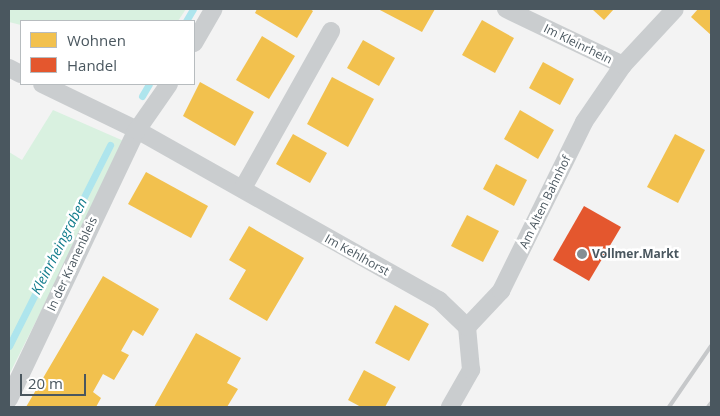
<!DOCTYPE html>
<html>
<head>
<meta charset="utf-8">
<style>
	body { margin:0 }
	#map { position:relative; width:720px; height:416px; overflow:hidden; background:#f3f3f3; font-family:"Open Sans",sans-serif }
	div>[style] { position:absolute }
	.green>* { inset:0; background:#d9f1e0 }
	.homes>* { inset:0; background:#f2c14e }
	.shops>* { inset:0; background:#e4572e }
	.stream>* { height:7px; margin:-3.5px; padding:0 3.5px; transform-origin:3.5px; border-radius:3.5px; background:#aee5ed }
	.minor>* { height:18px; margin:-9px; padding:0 9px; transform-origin:9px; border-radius:9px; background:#cacdcf }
	.rail>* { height:4px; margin:-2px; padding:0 2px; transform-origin:2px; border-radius:2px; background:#c6c8ca }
	.dots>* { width:14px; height:14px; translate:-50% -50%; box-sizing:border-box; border:2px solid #fff; border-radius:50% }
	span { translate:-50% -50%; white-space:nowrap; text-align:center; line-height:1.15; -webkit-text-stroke:5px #fff; paint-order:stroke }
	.street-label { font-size:12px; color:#4a575f }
	.poi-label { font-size:12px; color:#4a575f; font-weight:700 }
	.left { translate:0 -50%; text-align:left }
	.water-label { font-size:14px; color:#117c8c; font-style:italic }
	.frame { position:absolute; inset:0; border:10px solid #4a575f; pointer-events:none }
	.legend { position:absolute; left:20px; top:20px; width:175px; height:65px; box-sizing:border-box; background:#fff; border:1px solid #b7bcbf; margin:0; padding:6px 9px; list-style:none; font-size:15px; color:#4a575f }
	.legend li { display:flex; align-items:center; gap:10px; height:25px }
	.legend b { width:25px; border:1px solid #b7bcbf }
	.scale { position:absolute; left:20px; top:374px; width:66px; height:22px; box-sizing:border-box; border:2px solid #4a575f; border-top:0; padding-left:6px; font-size:15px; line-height:18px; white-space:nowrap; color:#4a575f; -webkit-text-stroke:4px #fff; paint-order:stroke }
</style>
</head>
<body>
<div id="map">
	<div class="green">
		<i style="clip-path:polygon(9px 9px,186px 9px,178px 21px,21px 21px,21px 25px,9px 22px)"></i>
		<i style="clip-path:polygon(53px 110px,126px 142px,9px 375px,9px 152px,22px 160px)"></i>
	</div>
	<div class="homes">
		<i style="clip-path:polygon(257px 9px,310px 9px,313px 11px,297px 38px,255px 13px)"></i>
		<i style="clip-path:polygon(378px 9px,435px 9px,422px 32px)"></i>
		<i style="clip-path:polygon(592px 9px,614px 9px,604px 20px)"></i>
		<i style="clip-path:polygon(698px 9px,711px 9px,711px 35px,691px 17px)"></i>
		<i style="clip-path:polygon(482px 20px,514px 38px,495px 73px,462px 55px)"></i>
		<i style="clip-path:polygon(262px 36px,295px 56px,269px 99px,236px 80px)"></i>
		<i style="clip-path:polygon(363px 40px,395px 58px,379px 86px,347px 68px)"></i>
		<i style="clip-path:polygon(543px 62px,574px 79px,560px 105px,529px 88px)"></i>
		<i style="clip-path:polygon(332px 77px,374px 99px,348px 147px,307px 124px)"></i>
		<i style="clip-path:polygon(200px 82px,254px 112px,235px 146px,183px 116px)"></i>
		<i style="clip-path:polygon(520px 110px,554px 130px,538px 159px,504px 139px)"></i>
		<i style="clip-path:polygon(293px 134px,327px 153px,310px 183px,276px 164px)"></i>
		<i style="clip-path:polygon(675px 134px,705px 150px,678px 203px,647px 187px)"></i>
		<i style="clip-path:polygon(496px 164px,527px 180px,514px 206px,483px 189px)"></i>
		<i style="clip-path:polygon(146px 172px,208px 206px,191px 238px,128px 204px)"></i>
		<i style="clip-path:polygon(467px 215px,499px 231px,483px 262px,451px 246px)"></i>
		<i style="clip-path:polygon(249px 226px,304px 258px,267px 321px,229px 299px,246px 270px,229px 260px)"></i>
		<i style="clip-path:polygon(103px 276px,159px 309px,143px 336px,133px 330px,121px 351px,129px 355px,114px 380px,103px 374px,93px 392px,101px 398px,96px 407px,26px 407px)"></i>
		<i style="clip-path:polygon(395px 305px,429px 324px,409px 361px,375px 343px)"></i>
		<i style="clip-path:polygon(196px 333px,241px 358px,227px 383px,238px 389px,227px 407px,154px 407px)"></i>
		<i style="clip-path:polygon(364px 370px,396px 387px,385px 407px,361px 407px,348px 400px)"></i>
	</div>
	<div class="shops">
		<i style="clip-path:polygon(584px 206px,621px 227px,589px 281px,553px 260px)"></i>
	</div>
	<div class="stream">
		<i style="left:186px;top:21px;width:14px;rotate:-60deg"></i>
		<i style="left:142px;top:96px;width:14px;rotate:-60deg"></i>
		<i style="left:9px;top:346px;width:225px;rotate:-63.3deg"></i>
	</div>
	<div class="minor">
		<i style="left:506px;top:9px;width:130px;rotate:25.6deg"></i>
		<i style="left:194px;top:43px;width:39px;rotate:-60deg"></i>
		<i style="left:9px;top:68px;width:13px;rotate:27deg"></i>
		<i style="left:42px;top:84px;width:106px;rotate:25.8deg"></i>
		<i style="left:137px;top:130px;width:347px;rotate:29.4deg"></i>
		<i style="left:439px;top:300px;width:39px;rotate:44deg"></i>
		<i style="left:243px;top:188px;width:180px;rotate:-60.7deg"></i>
		<i style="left:9px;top:399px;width:298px;rotate:-64.6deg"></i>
		<i style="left:137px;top:130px;width:56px;rotate:-55.2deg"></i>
		<i style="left:450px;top:407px;width:43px;rotate:-60.4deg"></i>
		<i style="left:471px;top:370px;width:43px;rotate:-95.3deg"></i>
		<i style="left:467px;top:327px;width:50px;rotate:-46.6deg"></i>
		<i style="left:501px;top:291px;width:188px;rotate:-63.8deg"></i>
		<i style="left:584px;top:122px;width:69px;rotate:-55.6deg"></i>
		<i style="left:623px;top:65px;width:76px;rotate:-47.1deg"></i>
	</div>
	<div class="rail">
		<i style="left:669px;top:407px;width:74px;rotate:-55.5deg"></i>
		<i style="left:708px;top:407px;width:5px;rotate:-53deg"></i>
	</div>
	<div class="dots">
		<i style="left:582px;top:254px;background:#858e93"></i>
	</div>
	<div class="street-label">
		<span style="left:578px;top:44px;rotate:26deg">Im Kleinrhein</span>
		<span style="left:545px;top:202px;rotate:-64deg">Am Alten Bahnhof</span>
		<span style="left:357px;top:255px;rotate:29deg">Im Kehlhorst</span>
		<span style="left:72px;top:264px;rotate:-65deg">In der Kranenbleis</span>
	</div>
	<div class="poi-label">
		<span class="left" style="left:592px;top:254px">Vollmer.Markt</span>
	</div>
	<div class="water-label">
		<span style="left:59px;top:246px;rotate:-63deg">Kleinrheingraben</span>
	</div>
	<div class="frame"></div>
	<ul class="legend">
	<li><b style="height:14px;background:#f2c14e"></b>Wohnen</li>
	<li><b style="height:14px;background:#e4572e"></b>Handel</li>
	</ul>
	<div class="scale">20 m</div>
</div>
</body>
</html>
